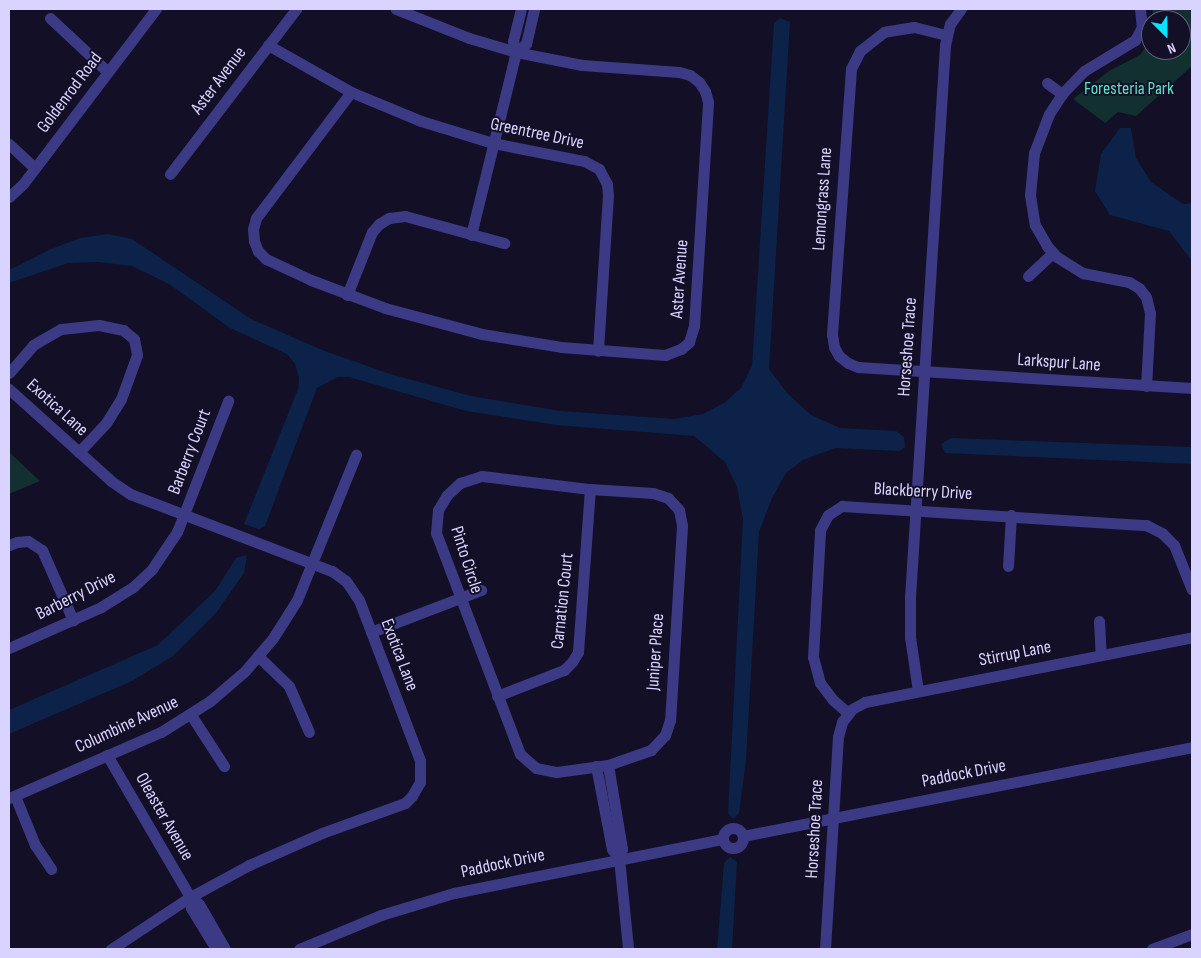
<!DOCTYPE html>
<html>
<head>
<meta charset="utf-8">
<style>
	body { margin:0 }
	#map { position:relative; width:1201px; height:958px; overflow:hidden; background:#130f26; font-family:"Sofia Sans Condensed",sans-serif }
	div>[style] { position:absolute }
	.green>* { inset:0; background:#12302f }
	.water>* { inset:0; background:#0c2248 }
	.minor>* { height:11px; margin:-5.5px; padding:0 5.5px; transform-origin:5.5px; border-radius:5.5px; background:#3d3a85 }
	.minor>.ring { margin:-5.5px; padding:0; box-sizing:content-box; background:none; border:11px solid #3d3a85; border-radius:50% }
	span { translate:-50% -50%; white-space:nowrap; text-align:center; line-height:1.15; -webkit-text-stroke:4px #130f26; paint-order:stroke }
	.street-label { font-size:18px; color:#d9d4ff }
	.park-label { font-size:18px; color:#5fe0c0 }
	.frame { position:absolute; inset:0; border:10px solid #d9d4ff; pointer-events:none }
	.north { position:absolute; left:1141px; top:10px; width:50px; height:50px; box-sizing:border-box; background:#130f26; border:1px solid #625e7d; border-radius:50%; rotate:157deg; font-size:14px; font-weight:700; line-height:20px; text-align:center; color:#d9d4ff }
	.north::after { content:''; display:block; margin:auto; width:18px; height:22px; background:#00e5ff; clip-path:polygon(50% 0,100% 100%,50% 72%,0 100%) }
</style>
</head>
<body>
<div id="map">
	<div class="green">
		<i style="clip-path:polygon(1152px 9px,1192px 9px,1192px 66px,1136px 116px,1118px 112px,1105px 123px,1073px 99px,1109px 71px,1140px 55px,1151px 39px,1151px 50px,1181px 50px,1181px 20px,1155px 20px)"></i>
		<i style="clip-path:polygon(9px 452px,40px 481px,9px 494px)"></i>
	</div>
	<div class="water">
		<i style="clip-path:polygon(780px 18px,790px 22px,769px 369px,788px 394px,811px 415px,840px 428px,896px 431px,904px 437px,905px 447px,900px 451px,835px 448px,803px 460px,786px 473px,772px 498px,759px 532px,746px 760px,739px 813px,733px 819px,728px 813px,743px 519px,737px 487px,725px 462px,694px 436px,556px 425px,466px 411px,349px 377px,338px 377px,317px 388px,265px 526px,259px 529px,244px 524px,298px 389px,299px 378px,295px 364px,287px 354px,230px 328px,169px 284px,132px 266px,98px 262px,68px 263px,9px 283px,9px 270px,51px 249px,80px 238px,108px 234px,132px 239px,251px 319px,322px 350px,390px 374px,471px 396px,560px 411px,674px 419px,703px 414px,724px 403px,741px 388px,752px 366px,774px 23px)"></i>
		<i style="clip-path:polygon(1120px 128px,1131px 128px,1136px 158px,1151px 182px,1183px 204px,1192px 203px,1192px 261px,1169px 231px,1110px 215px,1095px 191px,1101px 154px)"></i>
		<i style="clip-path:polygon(951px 438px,1192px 447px,1192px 464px,945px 453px,941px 444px)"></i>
		<i style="clip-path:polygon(247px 555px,244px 573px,216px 613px,173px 656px,132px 681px,9px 734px,9px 710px,158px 645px,215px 591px,236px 558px)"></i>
		<i style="clip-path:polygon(730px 857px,737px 862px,732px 949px,717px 949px,724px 863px)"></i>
	</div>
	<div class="minor">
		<i style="left:521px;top:9px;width:33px;rotate:104deg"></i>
		<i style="left:513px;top:41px;width:11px;rotate:75deg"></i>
		<i style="left:516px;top:52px;width:13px;rotate:-39deg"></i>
		<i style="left:526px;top:44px;width:36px;rotate:-77deg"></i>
		<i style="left:1140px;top:9px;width:18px;rotate:84deg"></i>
		<i style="left:1142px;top:27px;width:15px;rotate:118deg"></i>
		<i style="left:1135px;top:40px;width:60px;rotate:148.7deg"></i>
		<i style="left:1084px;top:71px;width:32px;rotate:134deg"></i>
		<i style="left:1062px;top:94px;width:24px;rotate:123deg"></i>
		<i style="left:1049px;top:114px;width:42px;rotate:111deg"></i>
		<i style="left:1034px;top:153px;width:42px;rotate:95.4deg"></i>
		<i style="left:1030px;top:195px;width:30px;rotate:81deg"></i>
		<i style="left:1035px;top:225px;width:24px;rotate:60deg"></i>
		<i style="left:1047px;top:246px;width:15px;rotate:48deg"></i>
		<i style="left:1057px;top:257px;width:31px;rotate:32deg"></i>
		<i style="left:1083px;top:273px;width:47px;rotate:11.1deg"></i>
		<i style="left:1129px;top:282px;width:12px;rotate:31deg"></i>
		<i style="left:1139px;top:288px;width:11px;rotate:52deg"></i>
		<i style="left:1146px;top:297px;width:16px;rotate:76deg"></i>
		<i style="left:1150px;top:313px;width:73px;rotate:93.1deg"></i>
		<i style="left:50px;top:18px;width:79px;rotate:43deg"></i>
		<i style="left:946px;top:35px;width:33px;rotate:-166deg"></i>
		<i style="left:914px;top:27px;width:30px;rotate:171deg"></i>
		<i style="left:884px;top:32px;width:31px;rotate:142deg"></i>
		<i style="left:860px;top:51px;width:20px;rotate:117deg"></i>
		<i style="left:851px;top:69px;width:266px;rotate:94.1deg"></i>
		<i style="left:832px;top:334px;width:13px;rotate:81deg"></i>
		<i style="left:834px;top:347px;width:10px;rotate:61deg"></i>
		<i style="left:839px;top:356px;width:11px;rotate:38deg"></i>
		<i style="left:848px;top:363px;width:11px;rotate:22deg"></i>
		<i style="left:858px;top:367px;width:335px;rotate:3.6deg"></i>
		<i style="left:268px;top:45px;width:95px;rotate:29.5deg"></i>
		<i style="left:351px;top:92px;width:76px;rotate:22.5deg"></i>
		<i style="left:421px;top:121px;width:75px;rotate:17deg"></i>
		<i style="left:493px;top:143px;width:93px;rotate:11.2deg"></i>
		<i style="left:584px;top:161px;width:17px;rotate:28deg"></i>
		<i style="left:599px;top:169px;width:17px;rotate:62deg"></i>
		<i style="left:607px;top:184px;width:11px;rotate:85deg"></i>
		<i style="left:608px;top:195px;width:156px;rotate:93.7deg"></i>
		<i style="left:1047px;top:83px;width:19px;rotate:36deg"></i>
		<i style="left:351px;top:92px;width:158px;rotate:127deg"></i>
		<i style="left:256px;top:218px;width:11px;rotate:105deg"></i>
		<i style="left:253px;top:229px;width:12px;rotate:85deg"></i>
		<i style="left:254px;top:241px;width:11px;rotate:68deg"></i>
		<i style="left:258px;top:251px;width:11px;rotate:45deg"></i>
		<i style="left:266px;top:259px;width:50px;rotate:25deg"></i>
		<i style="left:311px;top:280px;width:79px;rotate:20.7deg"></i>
		<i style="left:385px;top:308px;width:100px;rotate:15deg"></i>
		<i style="left:482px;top:334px;width:80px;rotate:9.3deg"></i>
		<i style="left:561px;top:347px;width:104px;rotate:4.4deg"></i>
		<i style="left:665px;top:355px;width:17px;rotate:-21deg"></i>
		<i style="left:681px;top:349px;width:11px;rotate:-41deg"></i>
		<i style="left:689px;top:342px;width:17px;rotate:-73deg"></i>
		<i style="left:694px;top:326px;width:224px;rotate:-86.4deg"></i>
		<i style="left:708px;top:102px;width:11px;rotate:-105deg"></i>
		<i style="left:705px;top:91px;width:11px;rotate:-124deg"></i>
		<i style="left:699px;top:82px;width:11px;rotate:-142deg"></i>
		<i style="left:690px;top:75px;width:11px;rotate:-165deg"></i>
		<i style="left:679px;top:72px;width:97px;rotate:-175.9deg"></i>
		<i style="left:582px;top:65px;width:67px;rotate:-168.9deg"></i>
		<i style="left:516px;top:52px;width:49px;rotate:-163.4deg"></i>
		<i style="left:469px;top:38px;width:79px;rotate:-158.3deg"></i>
		<i style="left:9px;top:144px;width:35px;rotate:43deg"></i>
		<i style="left:170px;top:174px;width:208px;rotate:-52.6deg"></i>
		<i style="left:9px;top:197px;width:19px;rotate:-43deg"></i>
		<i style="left:23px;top:184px;width:220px;rotate:-52.8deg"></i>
		<i style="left:471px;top:235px;width:188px;rotate:-76.2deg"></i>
		<i style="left:1028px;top:276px;width:34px;rotate:-43deg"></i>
		<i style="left:347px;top:295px;width:68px;rotate:-68.4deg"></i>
		<i style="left:372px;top:232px;width:11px;rotate:-49deg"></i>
		<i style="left:379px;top:224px;width:12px;rotate:-31deg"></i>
		<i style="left:389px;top:218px;width:16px;rotate:-7deg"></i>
		<i style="left:405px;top:216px;width:103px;rotate:15.3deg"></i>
		<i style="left:9px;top:373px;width:37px;rotate:-49deg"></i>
		<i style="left:33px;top:345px;width:32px;rotate:-30deg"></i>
		<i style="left:61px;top:329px;width:38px;rotate:-6deg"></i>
		<i style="left:99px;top:325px;width:25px;rotate:12deg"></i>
		<i style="left:123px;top:330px;width:14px;rotate:39deg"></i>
		<i style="left:134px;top:339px;width:16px;rotate:79deg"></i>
		<i style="left:137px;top:355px;width:47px;rotate:110deg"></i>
		<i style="left:121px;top:399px;width:28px;rotate:122deg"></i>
		<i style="left:106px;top:423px;width:40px;rotate:133deg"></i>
		<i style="left:9px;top:389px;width:137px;rotate:42deg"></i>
		<i style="left:111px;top:481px;width:23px;rotate:34deg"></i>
		<i style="left:130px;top:494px;width:216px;rotate:20.9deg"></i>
		<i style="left:332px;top:571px;width:17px;rotate:36deg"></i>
		<i style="left:346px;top:581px;width:23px;rotate:56deg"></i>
		<i style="left:359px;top:600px;width:172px;rotate:69.2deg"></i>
		<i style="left:420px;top:761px;width:21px;rotate:90deg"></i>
		<i style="left:420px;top:782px;width:16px;rotate:120deg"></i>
		<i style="left:412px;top:796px;width:10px;rotate:135deg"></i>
		<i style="left:405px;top:803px;width:88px;rotate:160.1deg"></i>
		<i style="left:322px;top:833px;width:80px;rotate:156.3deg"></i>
		<i style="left:249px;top:865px;width:67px;rotate:151.5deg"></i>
		<i style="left:190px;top:897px;width:95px;rotate:146.6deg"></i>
		<i style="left:482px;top:476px;width:109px;rotate:6.9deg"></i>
		<i style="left:590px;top:489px;width:63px;rotate:3.6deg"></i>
		<i style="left:653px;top:493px;width:16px;rotate:18deg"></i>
		<i style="left:668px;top:498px;width:16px;rotate:47deg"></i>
		<i style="left:679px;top:510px;width:16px;rotate:79deg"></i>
		<i style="left:682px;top:526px;width:194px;rotate:93.5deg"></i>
		<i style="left:670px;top:720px;width:16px;rotate:108deg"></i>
		<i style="left:665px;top:735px;width:21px;rotate:133deg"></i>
		<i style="left:651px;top:750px;width:46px;rotate:160.8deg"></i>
		<i style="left:608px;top:765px;width:52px;rotate:172.3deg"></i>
		<i style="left:556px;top:772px;width:20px;rotate:-169deg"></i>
		<i style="left:536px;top:768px;width:21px;rotate:-139deg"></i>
		<i style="left:520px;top:754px;width:236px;rotate:-110.8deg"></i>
		<i style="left:436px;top:533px;width:23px;rotate:-85deg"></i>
		<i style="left:438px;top:510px;width:17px;rotate:-59deg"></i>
		<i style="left:447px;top:495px;width:18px;rotate:-43deg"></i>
		<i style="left:460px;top:483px;width:23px;rotate:-18deg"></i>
		<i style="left:9px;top:545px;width:9px;rotate:-21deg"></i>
		<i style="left:17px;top:542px;width:11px;rotate:-5deg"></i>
		<i style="left:28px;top:541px;width:17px;rotate:33deg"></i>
		<i style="left:42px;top:550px;width:77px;rotate:66.1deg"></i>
		<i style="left:1008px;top:566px;width:51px;rotate:-86.6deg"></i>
		<i style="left:1099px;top:621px;width:34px;rotate:87deg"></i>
		<i style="left:371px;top:632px;width:118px;rotate:-20.9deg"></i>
		<i style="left:9px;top:648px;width:101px;rotate:-24deg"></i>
		<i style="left:101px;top:607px;width:38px;rotate:-32deg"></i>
		<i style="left:133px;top:587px;width:26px;rotate:-43deg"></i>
		<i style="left:152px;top:569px;width:45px;rotate:-56deg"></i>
		<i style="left:177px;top:532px;width:141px;rotate:-68.7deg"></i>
		<i style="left:258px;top:656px;width:43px;rotate:44.1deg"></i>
		<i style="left:289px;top:686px;width:50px;rotate:66.5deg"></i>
		<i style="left:918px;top:691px;width:55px;rotate:-98.4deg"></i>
		<i style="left:910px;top:637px;width:40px;rotate:-90deg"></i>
		<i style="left:910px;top:597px;width:553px;rotate:-86.37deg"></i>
		<i style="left:945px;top:45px;width:22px;rotate:-77deg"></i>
		<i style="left:950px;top:24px;width:19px;rotate:-54deg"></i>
		<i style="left:497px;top:696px;width:72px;rotate:-21.2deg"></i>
		<i style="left:564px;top:670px;width:11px;rotate:-45deg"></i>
		<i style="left:572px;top:662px;width:12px;rotate:-59deg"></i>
		<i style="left:578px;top:652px;width:163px;rotate:-85.8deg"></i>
		<i style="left:848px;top:713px;width:20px;rotate:-139deg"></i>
		<i style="left:833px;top:700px;width:21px;rotate:-127deg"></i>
		<i style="left:820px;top:683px;width:27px;rotate:-105deg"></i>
		<i style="left:813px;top:657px;width:127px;rotate:-86.8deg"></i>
		<i style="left:820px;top:530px;width:17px;rotate:-62deg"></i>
		<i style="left:828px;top:515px;width:17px;rotate:-33deg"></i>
		<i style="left:842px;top:506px;width:305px;rotate:3.6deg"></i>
		<i style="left:1146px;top:525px;width:18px;rotate:27deg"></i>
		<i style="left:1162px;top:533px;width:17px;rotate:45deg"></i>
		<i style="left:1174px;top:545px;width:48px;rotate:68.2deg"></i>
		<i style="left:191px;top:715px;width:61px;rotate:57.1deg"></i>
		<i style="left:107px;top:755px;width:164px;rotate:59.7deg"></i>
		<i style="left:190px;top:897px;width:11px;rotate:38deg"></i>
		<i style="left:199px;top:904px;width:52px;rotate:60deg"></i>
		<i style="left:608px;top:765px;width:85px;rotate:80.5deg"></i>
		<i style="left:622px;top:849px;width:9px;rotate:108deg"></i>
		<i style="left:619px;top:858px;width:90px;rotate:84.3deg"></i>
		<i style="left:596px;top:766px;width:85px;rotate:79.1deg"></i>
		<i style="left:612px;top:849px;width:11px;rotate:52deg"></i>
		<i style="left:15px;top:796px;width:53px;rotate:67.8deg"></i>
		<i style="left:35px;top:845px;width:29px;rotate:56deg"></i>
		<i style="left:9px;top:798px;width:166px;rotate:-23.5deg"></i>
		<i style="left:161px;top:732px;width:58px;rotate:-32.3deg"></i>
		<i style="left:210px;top:701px;width:46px;rotate:-40.6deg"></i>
		<i style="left:245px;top:671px;width:43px;rotate:-49.7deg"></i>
		<i style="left:273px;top:638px;width:45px;rotate:-57.7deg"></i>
		<i style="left:297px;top:600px;width:157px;rotate:-67.9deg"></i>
		<i class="ring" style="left:723px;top:828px;width:9px;height:9px"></i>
		<i style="left:743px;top:836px;width:458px;rotate:-11.2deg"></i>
		<i style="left:190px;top:897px;width:11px;rotate:85deg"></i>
		<i style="left:191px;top:908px;width:48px;rotate:58.6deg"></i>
		<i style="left:299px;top:949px;width:89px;rotate:-22.5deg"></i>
		<i style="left:381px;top:915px;width:76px;rotate:-16.8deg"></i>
		<i style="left:454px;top:893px;width:273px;rotate:-11.4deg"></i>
		<i style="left:825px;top:949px;width:212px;rotate:-86.5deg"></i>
		<i style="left:838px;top:737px;width:16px;rotate:-75deg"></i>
		<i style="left:842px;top:722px;width:16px;rotate:-52deg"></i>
		<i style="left:852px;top:709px;width:15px;rotate:-28deg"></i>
		<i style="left:865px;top:702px;width:333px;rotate:-11.2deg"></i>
		<i style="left:1152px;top:949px;width:43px;rotate:-20.6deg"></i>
	</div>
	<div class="street-label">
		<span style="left:219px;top:81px;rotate:-53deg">Aster Avenue</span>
		<span style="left:70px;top:93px;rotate:-53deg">Goldenrod Road</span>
		<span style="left:537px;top:134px;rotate:12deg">Greentree Drive</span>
		<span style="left:823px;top:199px;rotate:-86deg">Lemongrass Lane</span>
		<span style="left:680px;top:279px;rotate:-86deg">Aster Avenue</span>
		<span style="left:908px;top:347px;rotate:-86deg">Horseshoe Trace</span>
		<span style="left:1059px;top:363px;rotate:4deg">Larkspur Lane</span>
		<span style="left:57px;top:408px;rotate:42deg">Exotica Lane</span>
		<span style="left:190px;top:452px;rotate:-69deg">Barberry Court</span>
		<span style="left:923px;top:492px;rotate:3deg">Blackberry Drive</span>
		<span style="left:466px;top:560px;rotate:72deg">Pinto Circle</span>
		<span style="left:76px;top:596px;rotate:-27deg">Barberry Drive</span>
		<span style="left:563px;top:601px;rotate:-84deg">Carnation Court</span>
		<span style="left:656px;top:652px;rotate:-86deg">Juniper Place</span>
		<span style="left:1015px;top:654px;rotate:-11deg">Stirrup Lane</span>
		<span style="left:399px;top:655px;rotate:69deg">Exotica Lane</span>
		<span style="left:127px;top:725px;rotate:-25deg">Columbine Avenue</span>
		<span style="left:964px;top:774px;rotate:-11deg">Paddock Drive</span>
		<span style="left:164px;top:817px;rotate:60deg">Oleaster Avenue</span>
		<span style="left:815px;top:829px;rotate:-87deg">Horseshoe Trace</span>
		<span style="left:503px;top:864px;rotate:-12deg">Paddock Drive</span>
	</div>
	<div class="park-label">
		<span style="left:1129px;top:89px">Foresteria Park</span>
	</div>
	<div class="frame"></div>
	<div class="north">N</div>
</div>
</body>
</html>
